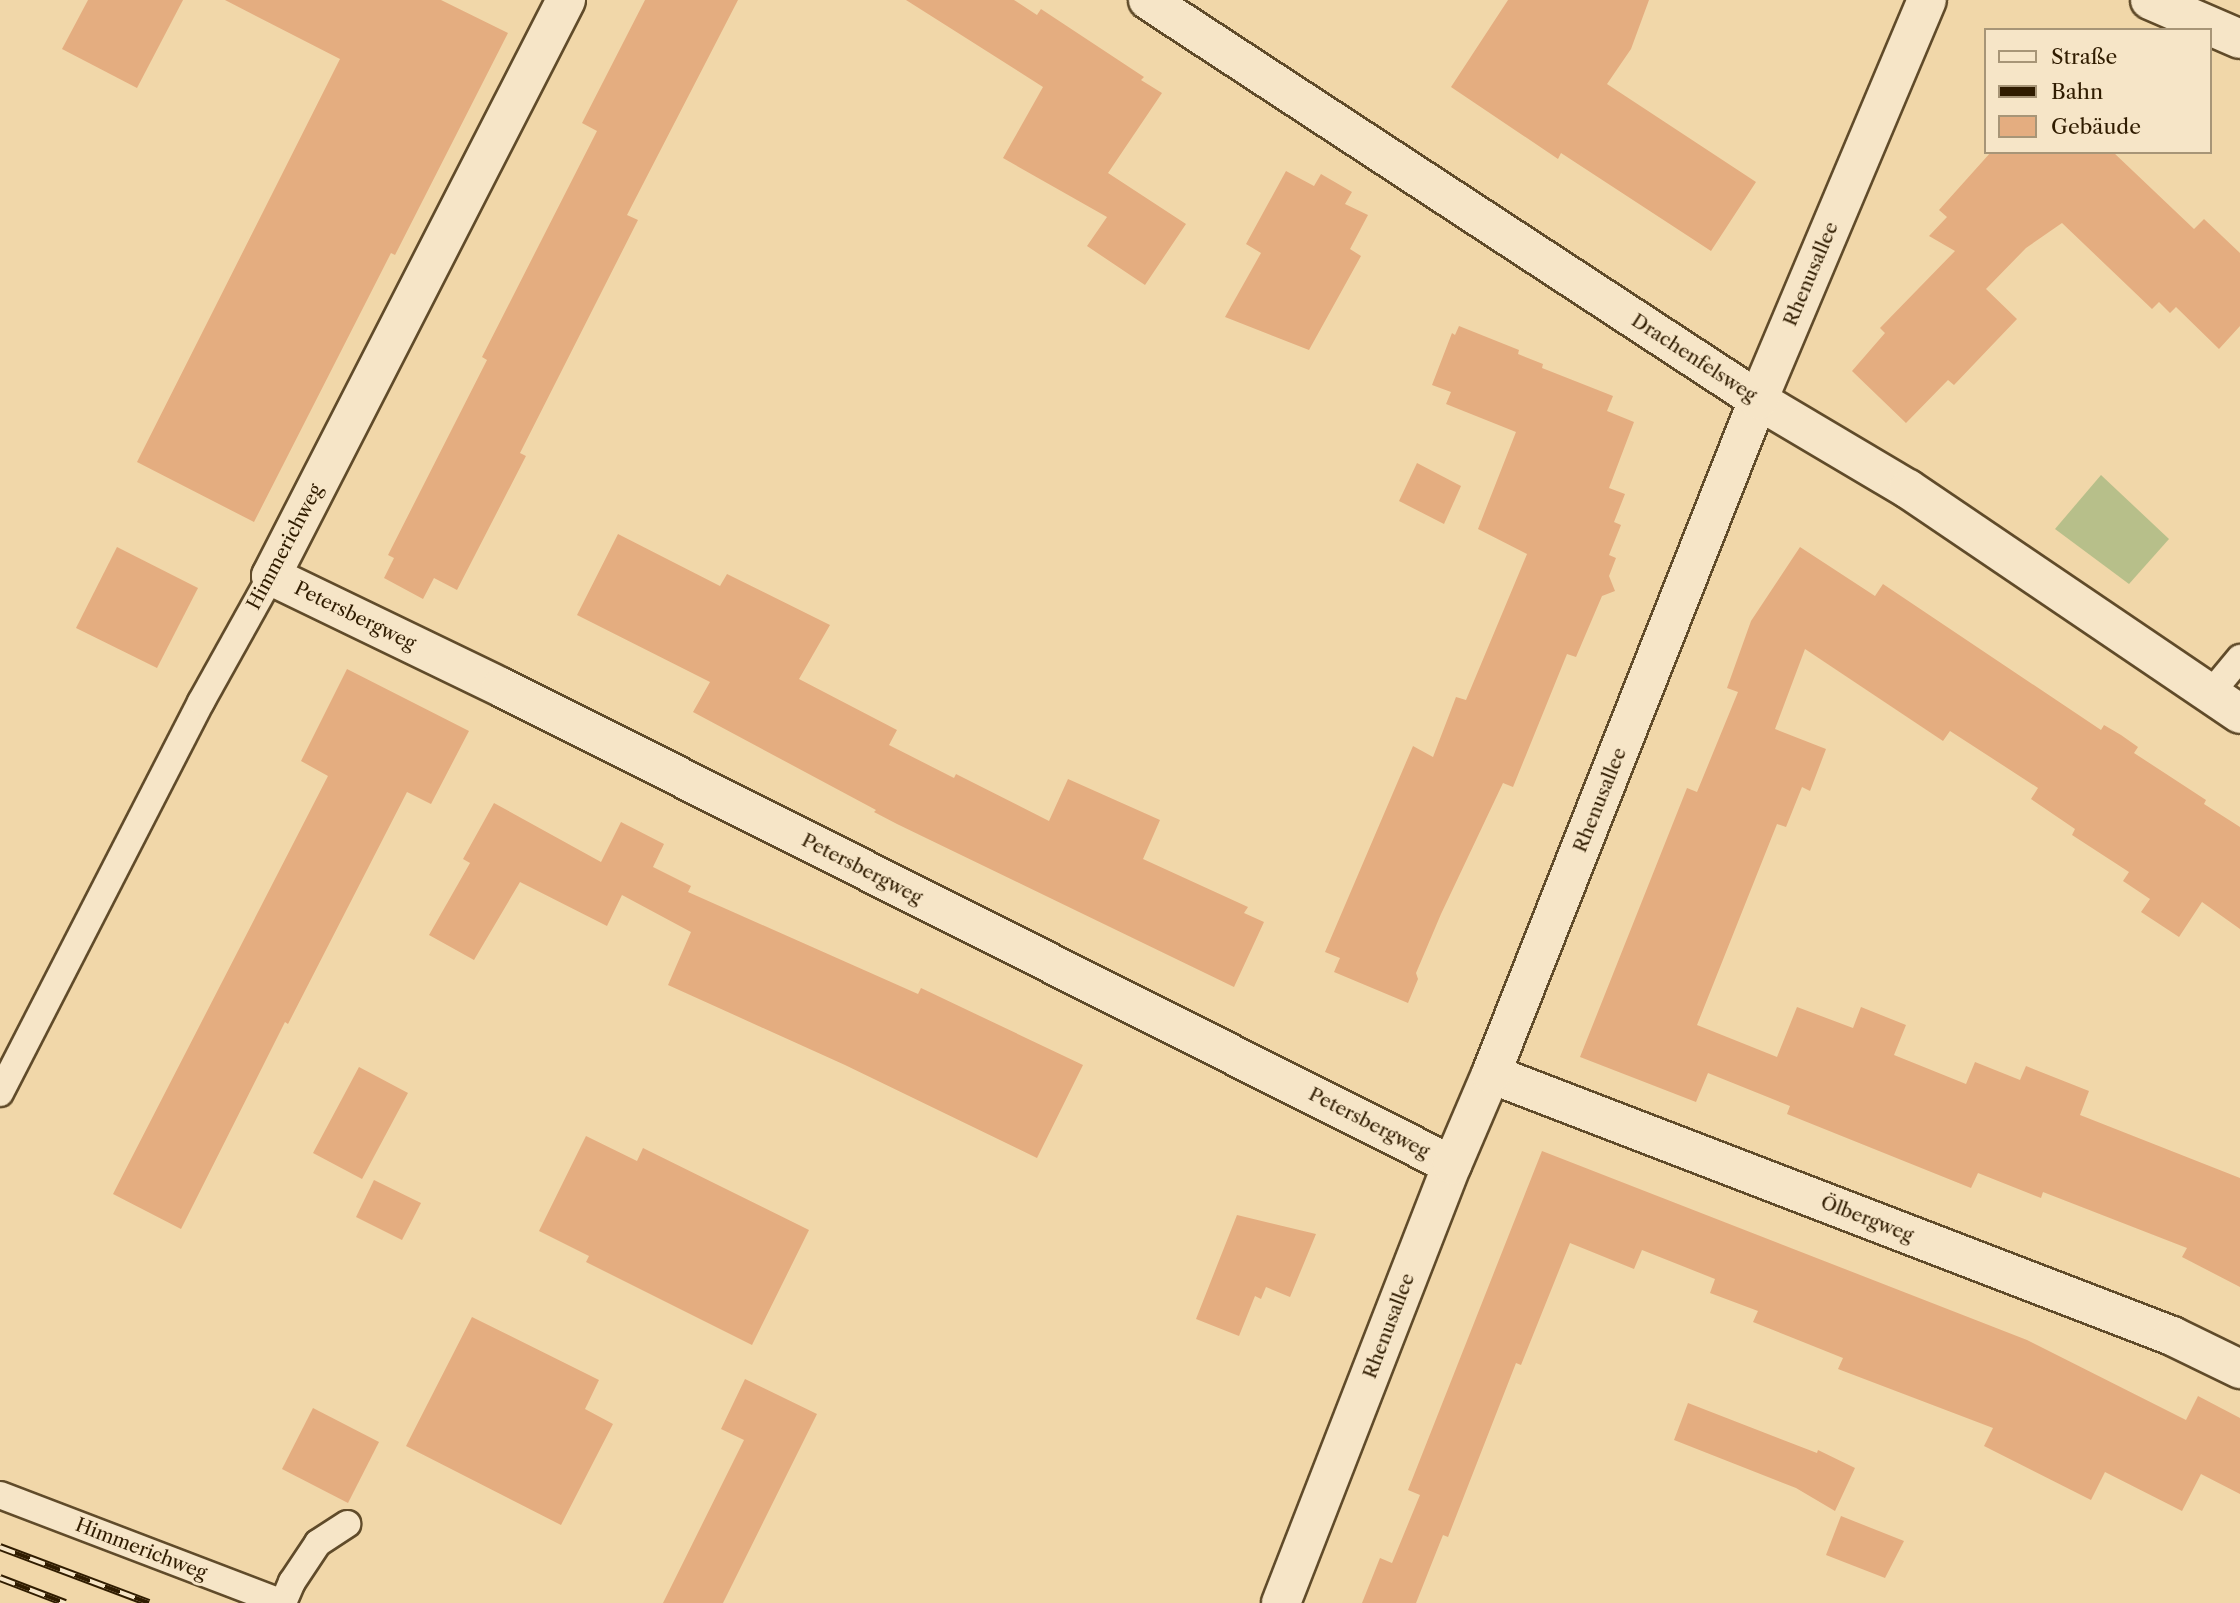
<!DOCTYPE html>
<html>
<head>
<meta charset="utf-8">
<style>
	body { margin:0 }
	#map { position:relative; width:2240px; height:1603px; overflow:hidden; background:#f1d7a9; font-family:"Libre Caslon Text",serif }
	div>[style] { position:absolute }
	.green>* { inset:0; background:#b7bf8a }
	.building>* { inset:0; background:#e4ad80 }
	.roads { filter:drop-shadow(2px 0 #604b2a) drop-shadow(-2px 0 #604b2a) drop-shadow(0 2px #604b2a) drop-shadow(0 -2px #604b2a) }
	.lane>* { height:26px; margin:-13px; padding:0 13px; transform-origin:13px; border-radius:13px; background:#f6e5c7 }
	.street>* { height:38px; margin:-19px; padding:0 19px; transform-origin:19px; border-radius:19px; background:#f6e5c7 }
	.secondary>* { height:38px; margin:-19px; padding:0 19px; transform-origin:19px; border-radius:19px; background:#f6e5c7 }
	.rail>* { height:8px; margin-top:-4px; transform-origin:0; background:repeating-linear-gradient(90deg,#f6e5c7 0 16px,#301c00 0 32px); box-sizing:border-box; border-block:2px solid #301c00 }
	span { translate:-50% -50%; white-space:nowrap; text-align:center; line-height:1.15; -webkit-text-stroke:6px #f6e5c7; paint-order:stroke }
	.street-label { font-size:19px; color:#301c00 }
	.legend { position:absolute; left:1984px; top:28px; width:228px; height:126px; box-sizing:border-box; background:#f6e5c7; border:2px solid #a79577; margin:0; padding:9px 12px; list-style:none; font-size:21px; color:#301c00 }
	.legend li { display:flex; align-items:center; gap:14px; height:35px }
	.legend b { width:35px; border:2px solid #a79577 }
</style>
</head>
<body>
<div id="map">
	<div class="green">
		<i style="clip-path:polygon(2101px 475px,2169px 539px,2129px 584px,2055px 529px)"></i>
	</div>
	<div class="building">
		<i style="clip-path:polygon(88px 0,183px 0,137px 88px,62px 49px)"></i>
		<i style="clip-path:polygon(225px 0,441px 0,508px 33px,395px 255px,391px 253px,254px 522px,137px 462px,340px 59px)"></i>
		<i style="clip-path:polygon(645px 0,738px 0,627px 215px,638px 220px,520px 453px,526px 456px,457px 590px,434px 578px,423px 599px,384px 578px,394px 558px,388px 555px,487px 360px,482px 357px,597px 131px,582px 123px)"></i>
		<i style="clip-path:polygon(906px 0,1014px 0,1037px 15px,1041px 9px,1144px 77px,1141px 80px,1162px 93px,1108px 173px,1186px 224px,1145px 285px,1087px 246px,1107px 217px,1003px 158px,1043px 87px)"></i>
		<i style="clip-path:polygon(1508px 0,1649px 0,1631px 49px,1607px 84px,1756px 182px,1711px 251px,1561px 153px,1558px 159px,1451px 87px)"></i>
		<i style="clip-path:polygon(1991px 152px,2113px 152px,2194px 229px,2204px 219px,2240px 253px,2240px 326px,2219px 349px,2176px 307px,2170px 313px,2159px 302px,2152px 309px,2062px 223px,2026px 248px,1986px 289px,2017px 319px,1954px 385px,1948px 380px,1906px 423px,1852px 371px,1885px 333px,1880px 328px,1955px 251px,1929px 236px,1947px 217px,1939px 210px)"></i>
		<i style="clip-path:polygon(1286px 171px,1314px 186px,1321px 174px,1352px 192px,1345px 204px,1368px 215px,1350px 249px,1361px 256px,1309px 350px,1225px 317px,1261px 253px,1246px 244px)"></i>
		<i style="clip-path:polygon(1459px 326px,1519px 350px,1518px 354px,1543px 364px,1542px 368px,1613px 396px,1607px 411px,1634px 422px,1609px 488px,1625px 494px,1614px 522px,1621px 525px,1609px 555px,1616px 558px,1609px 576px,1615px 591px,1602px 596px,1576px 657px,1567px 654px,1513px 787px,1503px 783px,1441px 914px,1416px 973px,1418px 979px,1408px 1003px,1334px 972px,1340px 958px,1325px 952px,1413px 746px,1433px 757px,1456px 697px,1466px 700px,1527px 554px,1478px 529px,1516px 432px,1446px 404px,1451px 392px,1432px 385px,1452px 333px,1455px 335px)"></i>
		<i style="clip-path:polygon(1417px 463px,1461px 486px,1444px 524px,1399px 501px)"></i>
		<i style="clip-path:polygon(618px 534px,720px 586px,727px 574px,830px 625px,799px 679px,897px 730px,889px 745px,954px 778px,956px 774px,1049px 821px,1068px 779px,1160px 820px,1143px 859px,1248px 907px,1244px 913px,1264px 922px,1234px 987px,897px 824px,874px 812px,876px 810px,693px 712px,710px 682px,577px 615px)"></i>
		<i style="clip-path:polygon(117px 547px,198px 588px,157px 668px,76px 628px)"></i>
		<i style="clip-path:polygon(1800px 547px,1875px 596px,1883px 584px,2101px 730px,2104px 725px,2121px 735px,2138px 747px,2134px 753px,2206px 800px,2204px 804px,2240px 827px,2240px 929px,2202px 902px,2179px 937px,2141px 912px,2150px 899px,2123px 881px,2129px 872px,2072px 835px,2075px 829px,2031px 799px,2038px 788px,1950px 731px,1943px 741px,1805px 649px,1775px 729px,1826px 749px,1810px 791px,1802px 787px,1786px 827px,1777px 824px,1697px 1025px,1777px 1057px,1797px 1007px,1853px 1028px,1861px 1007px,1906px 1025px,1894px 1055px,1966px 1084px,1975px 1062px,2020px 1080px,2026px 1066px,2089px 1091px,2080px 1115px,2240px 1178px,2240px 1287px,2182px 1257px,2187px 1248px,2043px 1192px,2041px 1198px,1978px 1173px,1971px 1188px,1787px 1114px,1790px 1106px,1708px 1073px,1696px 1102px,1580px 1057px,1687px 788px,1697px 792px,1738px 692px,1727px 688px,1751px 621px)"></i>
		<i style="clip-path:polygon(347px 669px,469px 731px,431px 804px,407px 792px,288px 1024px,285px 1022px,181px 1229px,113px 1194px,328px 776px,301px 761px)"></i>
		<i style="clip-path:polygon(494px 803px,601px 862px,621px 822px,664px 844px,653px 867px,691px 886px,688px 892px,918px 994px,921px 988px,1083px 1065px,1037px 1158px,845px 1065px,668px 985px,691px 932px,622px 895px,607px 926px,520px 882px,474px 960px,429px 935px,470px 863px,463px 859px)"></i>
		<i style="clip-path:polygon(359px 1067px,408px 1093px,362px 1179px,313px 1153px)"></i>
		<i style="clip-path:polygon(586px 1136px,637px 1161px,643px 1148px,809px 1230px,752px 1345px,586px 1262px,589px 1256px,539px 1231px)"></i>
		<i style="clip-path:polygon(1542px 1151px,2027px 1340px,2186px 1420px,2198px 1396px,2240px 1418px,2240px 1494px,2201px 1474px,2182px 1511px,2105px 1472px,2091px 1500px,1984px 1446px,1993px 1428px,1838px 1369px,1843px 1358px,1753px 1322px,1758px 1311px,1710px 1293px,1715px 1279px,1642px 1250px,1634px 1269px,1570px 1243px,1521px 1365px,1516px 1363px,1448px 1537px,1443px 1535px,1416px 1603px,1362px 1603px,1380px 1558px,1392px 1563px,1420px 1495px,1408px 1490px)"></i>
		<i style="clip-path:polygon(374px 1180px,421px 1203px,402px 1240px,356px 1217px)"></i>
		<i style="clip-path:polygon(1237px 1215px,1316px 1234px,1290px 1297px,1266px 1287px,1261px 1299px,1255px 1296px,1239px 1336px,1196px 1319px)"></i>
		<i style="clip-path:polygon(472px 1317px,599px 1380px,585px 1409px,613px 1424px,561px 1525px,406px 1446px)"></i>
		<i style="clip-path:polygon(745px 1379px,817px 1414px,723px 1603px,663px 1603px,744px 1440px,721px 1429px)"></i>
		<i style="clip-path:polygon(1688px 1403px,1817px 1453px,1818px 1450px,1855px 1468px,1835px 1511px,1796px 1488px,1674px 1440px)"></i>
		<i style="clip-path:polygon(313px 1408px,379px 1442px,348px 1503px,282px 1469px)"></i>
		<i style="clip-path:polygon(1841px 1516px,1904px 1541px,1885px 1578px,1826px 1555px)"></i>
	</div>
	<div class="roads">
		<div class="lane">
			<i style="left:2210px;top:694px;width:47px;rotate:-50.2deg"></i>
			<i style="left:0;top:1093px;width:440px;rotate:-62.8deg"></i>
			<i style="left:201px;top:702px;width:144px;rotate:-60.9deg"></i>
			<i style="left:0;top:1495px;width:303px;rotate:20.9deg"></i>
			<i style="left:283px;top:1603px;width:23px;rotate:-67deg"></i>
			<i style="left:292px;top:1582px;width:47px;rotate:-56.3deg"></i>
			<i style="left:318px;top:1543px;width:35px;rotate:-33deg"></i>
		</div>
		<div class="street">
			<i style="left:566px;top:0;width:647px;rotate:117.12deg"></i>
			<i style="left:271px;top:576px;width:255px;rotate:25.8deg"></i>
			<i style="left:501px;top:687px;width:1064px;rotate:26.69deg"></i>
			<i style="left:1148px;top:0;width:729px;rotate:33.25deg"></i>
			<i style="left:1758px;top:400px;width:174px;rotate:30.7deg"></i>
			<i style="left:1908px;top:489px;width:401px;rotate:34.1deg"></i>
			<i style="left:1491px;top:1074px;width:730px;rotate:21.04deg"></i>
			<i style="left:2172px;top:1336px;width:76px;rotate:25.9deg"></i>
			<i style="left:1281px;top:1603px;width:470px;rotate:-68.7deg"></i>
			<i style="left:1452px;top:1165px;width:99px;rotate:-66.8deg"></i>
			<i style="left:1491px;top:1074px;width:725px;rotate:-68.39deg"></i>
			<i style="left:1758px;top:400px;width:434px;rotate:-67.1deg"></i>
		</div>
		<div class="secondary">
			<i style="left:2150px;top:0;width:98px;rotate:23.4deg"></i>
		</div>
	</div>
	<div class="rail">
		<i style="left:0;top:1547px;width:159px;rotate:20.6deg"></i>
		<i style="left:0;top:1578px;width:70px;rotate:21deg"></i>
	</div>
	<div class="street-label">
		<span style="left:1811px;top:274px;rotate:-67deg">Rhenusallee</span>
		<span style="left:1694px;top:358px;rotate:33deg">Drachenfelsweg</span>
		<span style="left:285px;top:547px;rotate:-62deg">Himmerichweg</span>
		<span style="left:355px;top:616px;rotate:26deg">Petersbergweg</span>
		<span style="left:1600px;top:800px;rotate:-68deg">Rhenusallee</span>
		<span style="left:862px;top:869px;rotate:27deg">Petersbergweg</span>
		<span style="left:1369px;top:1123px;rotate:27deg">Petersbergweg</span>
		<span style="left:1867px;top:1219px;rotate:21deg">Ölbergweg</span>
		<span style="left:1389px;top:1326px;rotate:-69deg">Rhenusallee</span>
		<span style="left:141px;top:1549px;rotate:21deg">Himmerichweg</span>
	</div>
	<ul class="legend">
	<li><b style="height:9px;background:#f6e5c7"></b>Straße</li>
	<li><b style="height:9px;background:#301c00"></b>Bahn</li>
	<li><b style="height:19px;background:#e4ad80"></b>Gebäude</li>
	</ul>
</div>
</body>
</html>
